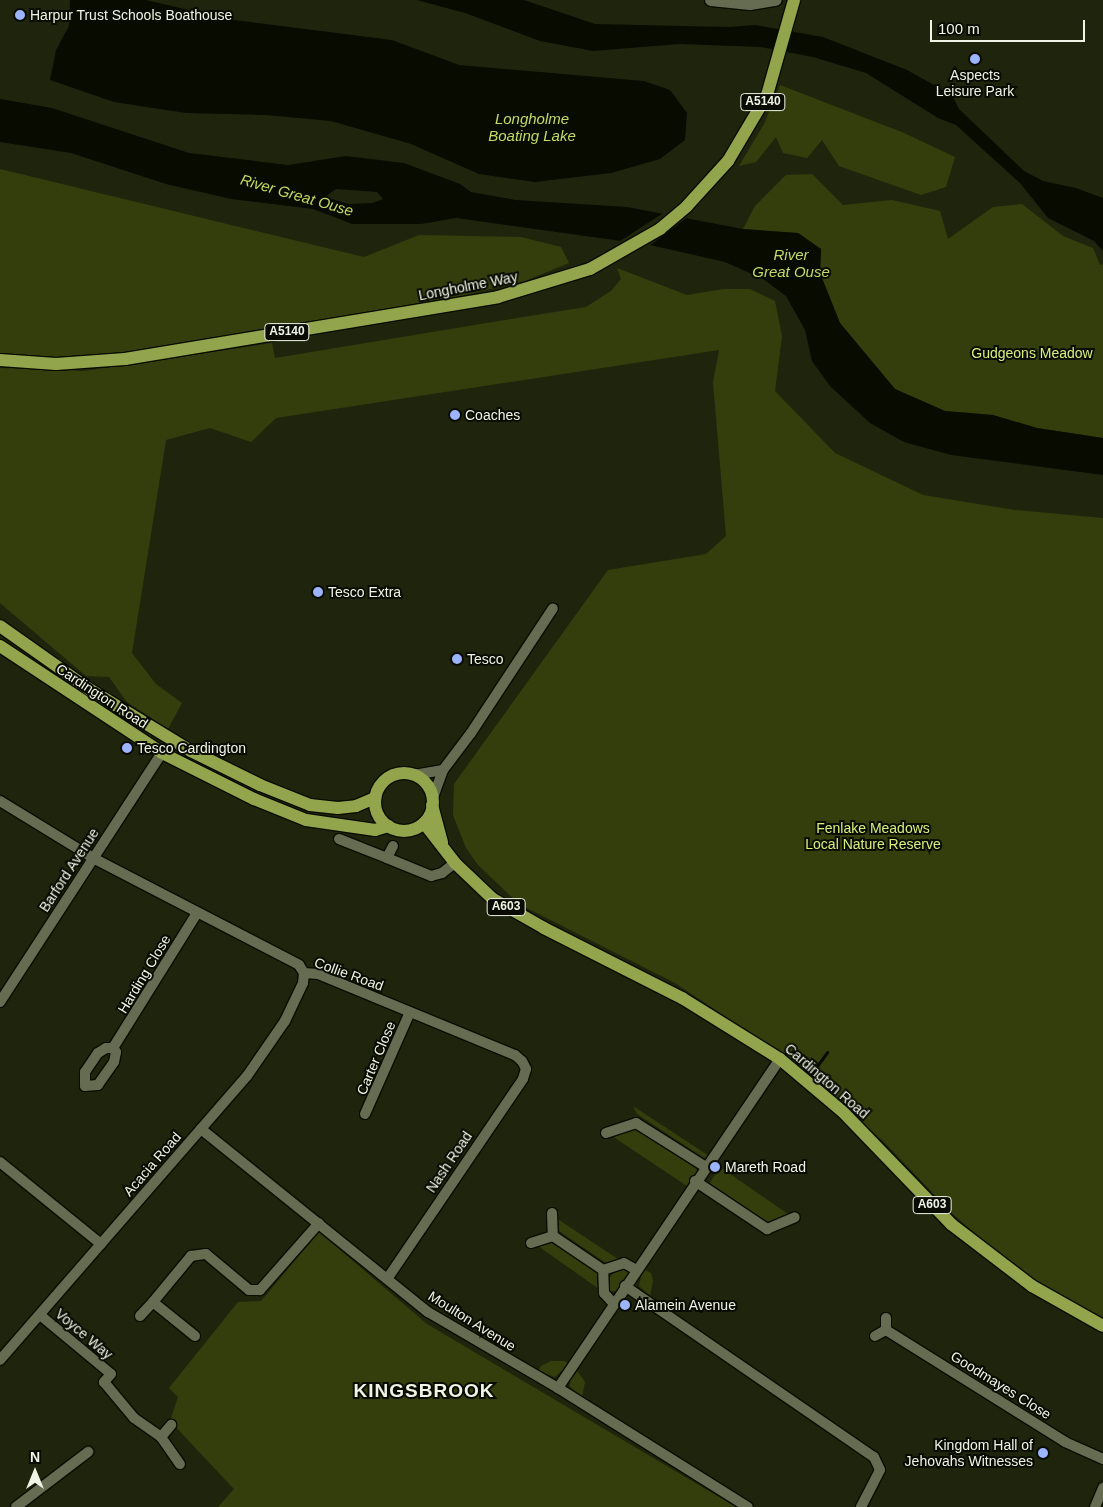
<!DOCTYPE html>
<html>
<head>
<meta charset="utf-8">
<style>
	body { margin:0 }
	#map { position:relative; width:1103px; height:1507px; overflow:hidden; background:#1f250c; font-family:Arial,sans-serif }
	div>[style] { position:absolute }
	.green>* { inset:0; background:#343e0c }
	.water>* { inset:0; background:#070b00 }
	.pier>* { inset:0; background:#1f250c }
	.stream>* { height:3px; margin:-1.5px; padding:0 1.5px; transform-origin:1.5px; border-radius:1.5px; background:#070b00 }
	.roads { filter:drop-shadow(1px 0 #090d00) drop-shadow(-1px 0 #090d00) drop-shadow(0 1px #090d00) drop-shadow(0 -1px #090d00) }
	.minor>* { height:10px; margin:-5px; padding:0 5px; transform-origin:5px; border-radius:5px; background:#656c51 }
	.tertiary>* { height:12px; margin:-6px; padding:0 6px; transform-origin:6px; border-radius:6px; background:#656c51 }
	.primary>* { height:12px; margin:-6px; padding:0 6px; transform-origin:6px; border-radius:6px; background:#92a54d }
	.primary>.ring { margin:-6px; padding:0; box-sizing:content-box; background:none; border:12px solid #92a54d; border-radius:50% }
	.dots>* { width:14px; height:14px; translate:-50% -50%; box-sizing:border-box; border:2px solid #0a0c04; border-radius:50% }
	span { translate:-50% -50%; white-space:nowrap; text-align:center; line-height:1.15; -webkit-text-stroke:4px #0a0c04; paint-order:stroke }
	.shield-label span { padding:1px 4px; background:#0a0c04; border:1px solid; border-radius:4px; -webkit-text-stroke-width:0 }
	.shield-label { font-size:12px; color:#eff4e4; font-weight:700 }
	.poi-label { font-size:14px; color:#eff4e4 }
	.left { translate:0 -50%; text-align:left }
	.right { translate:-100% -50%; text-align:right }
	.street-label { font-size:14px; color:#eff4e4 }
	.park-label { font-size:14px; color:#d6f07c }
	.water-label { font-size:15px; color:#c1db66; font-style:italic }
	.district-label { font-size:19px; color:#eff4e4; font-weight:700; letter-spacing:1px }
	.north { position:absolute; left:10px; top:1447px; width:50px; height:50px; -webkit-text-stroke:4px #0a0c04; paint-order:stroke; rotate:0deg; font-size:14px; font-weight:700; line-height:20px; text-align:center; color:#eff4e4 }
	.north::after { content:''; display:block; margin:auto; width:18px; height:22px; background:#eff4e4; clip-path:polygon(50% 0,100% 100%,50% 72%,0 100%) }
	.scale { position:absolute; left:930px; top:20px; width:155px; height:22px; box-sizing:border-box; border:2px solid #eff4e4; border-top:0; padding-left:6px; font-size:15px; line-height:18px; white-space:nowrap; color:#eff4e4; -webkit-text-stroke:4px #0a0c04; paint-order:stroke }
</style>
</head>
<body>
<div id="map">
	<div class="green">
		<i style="clip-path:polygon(780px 85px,904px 133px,955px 157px,946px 187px,921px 195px,839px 166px,822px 140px,807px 158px,783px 153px,776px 137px,756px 162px,739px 166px,764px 124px)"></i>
		<i style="clip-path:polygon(0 169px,364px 257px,419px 235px,521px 237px,561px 247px,569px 263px,525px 281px,465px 295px,283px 327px,111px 354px,59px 359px,0 354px)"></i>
		<i style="clip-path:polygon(812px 174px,843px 205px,892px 200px,940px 211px,948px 239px,993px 207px,1022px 204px,1063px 236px,1093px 248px,1100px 265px,1103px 264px,1103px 438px,1037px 428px,993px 415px,945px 411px,895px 389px,840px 323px,820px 273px,821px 249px,798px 233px,743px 229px,755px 206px,786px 175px)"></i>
		<i style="clip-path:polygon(617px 268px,687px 295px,724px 289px,750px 289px,775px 301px,782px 336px,775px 391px,835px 453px,923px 495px,1015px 510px,1103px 518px,1103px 1319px,1035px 1281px,986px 1243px,954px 1215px,882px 1140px,797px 1064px,675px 983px,519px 904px,478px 865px,466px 848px,453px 815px,454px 784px,608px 570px,706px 554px,726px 536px,713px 382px,719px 350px,276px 418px,251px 442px,210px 428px,166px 440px,132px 653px,156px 684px,182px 703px,168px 729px,127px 702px,109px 677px,86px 676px,0 603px,0 368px,84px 371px,272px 343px,275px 358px,499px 321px,586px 307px,611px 291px,621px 279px)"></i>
		<i style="clip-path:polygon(633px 1106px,709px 1156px,704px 1158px,637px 1114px)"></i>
		<i style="clip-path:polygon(640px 1129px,694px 1165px,697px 1171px,687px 1186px,612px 1136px)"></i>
		<i style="clip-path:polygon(720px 1167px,788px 1214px,768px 1224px,709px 1184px)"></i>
		<i style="clip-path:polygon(556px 1218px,621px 1261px,606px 1263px,559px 1231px)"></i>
		<i style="clip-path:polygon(319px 1232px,427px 1324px,736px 1507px,218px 1507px,234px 1489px,170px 1421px,178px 1397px,169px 1388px,238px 1302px,261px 1301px)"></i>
		<i style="clip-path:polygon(550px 1242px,557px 1243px,598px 1272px,599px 1289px,538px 1246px)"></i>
		<i style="clip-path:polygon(620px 1267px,629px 1271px,628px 1276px,619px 1291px,610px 1291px,608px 1279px)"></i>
		<i style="clip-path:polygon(643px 1269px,651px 1273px,653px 1281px,650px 1296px,639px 1286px)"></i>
		<i style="clip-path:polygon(551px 1361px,565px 1361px,569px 1364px,555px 1377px,538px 1371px,541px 1366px)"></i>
		<i style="clip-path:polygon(576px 1369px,585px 1382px,582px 1397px,570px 1387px,570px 1379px)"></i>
	</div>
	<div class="water">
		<i style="clip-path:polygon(70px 0,146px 0,227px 19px,392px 40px,459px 65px,644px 81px,670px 90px,687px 113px,685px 140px,660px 159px,611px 173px,535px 182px,479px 174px,411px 144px,331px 121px,266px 115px,186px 113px,114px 102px,50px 80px,56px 50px,69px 26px)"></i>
		<i style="clip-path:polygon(417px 0,524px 0,595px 24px,729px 27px,755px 25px,823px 37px,907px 70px,952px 95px,959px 109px,1024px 171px,1043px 181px,1076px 188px,1103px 198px,1103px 251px,1094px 241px,1048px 218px,1020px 183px,956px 125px,938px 118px,866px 73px,813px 57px,761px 47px,679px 44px,593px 51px,540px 41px,465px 13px)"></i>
		<i style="clip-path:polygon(evenodd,0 99px,52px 108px,189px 153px,288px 165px,346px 156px,404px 163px,460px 184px,471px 192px,515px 200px,627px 207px,743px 229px,798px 233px,821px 249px,820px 273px,840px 323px,895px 389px,945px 411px,993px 415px,1037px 428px,1103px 438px,1103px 475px,951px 455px,904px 442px,870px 423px,830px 386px,812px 361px,805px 330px,786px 296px,763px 279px,725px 262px,650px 245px,456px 218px,421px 224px,352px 224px,313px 209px,231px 199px,166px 184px,71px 153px,0 142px,0 99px,336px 189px,377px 192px,383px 199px,373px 203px,349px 204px,325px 197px,336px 189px)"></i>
	</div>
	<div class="pier">
		<i style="clip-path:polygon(665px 212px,689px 216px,648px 247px,617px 243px)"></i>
	</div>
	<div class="stream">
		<i style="left:812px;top:1073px;width:26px;rotate:-54deg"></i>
	</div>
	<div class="roads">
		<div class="minor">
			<i style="left:443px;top:770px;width:46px;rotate:-52.9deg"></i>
			<i style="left:471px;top:733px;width:149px;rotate:-56.7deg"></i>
			<i style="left:414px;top:775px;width:29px;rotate:-10deg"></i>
			<i style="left:443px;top:770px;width:29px;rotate:110deg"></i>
			<i style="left:0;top:801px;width:109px;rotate:31.5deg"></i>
			<i style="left:93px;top:858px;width:232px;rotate:27.4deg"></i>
			<i style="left:299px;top:965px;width:9px;rotate:58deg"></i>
			<i style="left:339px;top:839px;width:52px;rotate:21.6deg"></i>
			<i style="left:393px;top:846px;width:13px;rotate:117deg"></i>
			<i style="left:387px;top:858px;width:48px;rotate:22.2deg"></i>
			<i style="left:431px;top:876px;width:11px;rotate:-15deg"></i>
			<i style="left:442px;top:873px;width:16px;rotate:-38deg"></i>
			<i style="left:304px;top:973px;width:14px;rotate:4deg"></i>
			<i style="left:318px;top:974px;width:213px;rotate:22.4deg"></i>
			<i style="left:515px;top:1055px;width:9px;rotate:41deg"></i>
			<i style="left:522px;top:1061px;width:9px;rotate:63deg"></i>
			<i style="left:526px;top:1069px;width:10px;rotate:107deg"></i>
			<i style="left:523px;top:1079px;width:240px;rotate:124.2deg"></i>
			<i style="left:0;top:1002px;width:297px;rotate:-57deg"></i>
			<i style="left:106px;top:1048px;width:7px"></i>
			<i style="left:113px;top:1048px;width:5px;rotate:53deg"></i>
			<i style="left:116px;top:1052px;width:10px;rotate:101deg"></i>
			<i style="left:114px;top:1062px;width:28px;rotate:125deg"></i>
			<i style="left:98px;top:1085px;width:13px;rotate:176deg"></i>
			<i style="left:85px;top:1086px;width:14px;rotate:-90deg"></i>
			<i style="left:85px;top:1072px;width:23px;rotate:-56deg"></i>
			<i style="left:98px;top:1053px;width:9px;rotate:-32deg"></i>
			<i style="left:113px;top:1048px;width:159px;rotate:-58.1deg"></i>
			<i style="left:365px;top:1114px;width:111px;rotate:-66.2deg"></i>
			<i style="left:201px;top:1129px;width:292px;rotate:38.9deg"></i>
			<i style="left:428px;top:1312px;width:151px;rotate:30.3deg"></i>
			<i style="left:558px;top:1388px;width:224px;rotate:32.1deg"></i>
			<i style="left:606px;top:1133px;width:32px;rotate:-18deg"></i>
			<i style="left:636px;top:1123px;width:83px;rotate:32.2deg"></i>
			<i style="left:0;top:1162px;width:130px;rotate:39.1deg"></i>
			<i style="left:695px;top:1181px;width:87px;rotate:33.7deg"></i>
			<i style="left:767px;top:1229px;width:30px;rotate:-23deg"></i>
			<i style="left:552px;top:1213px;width:23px;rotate:88deg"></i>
			<i style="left:531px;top:1243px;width:23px;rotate:-18deg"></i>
			<i style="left:553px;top:1236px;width:60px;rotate:34.2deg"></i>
			<i style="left:625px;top:1286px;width:302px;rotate:34.5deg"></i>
			<i style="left:874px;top:1457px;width:14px;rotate:65deg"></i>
			<i style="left:880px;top:1470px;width:42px;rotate:117.2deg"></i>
			<i style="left:613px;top:1303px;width:13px;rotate:-132deg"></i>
			<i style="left:604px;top:1293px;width:23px;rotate:-92deg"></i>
			<i style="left:603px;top:1270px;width:22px;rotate:-18deg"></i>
			<i style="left:624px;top:1263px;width:13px;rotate:29deg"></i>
			<i style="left:40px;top:1315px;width:92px;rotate:39.7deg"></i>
			<i style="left:111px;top:1374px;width:11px;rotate:131deg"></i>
			<i style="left:104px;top:1382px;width:47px;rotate:50.2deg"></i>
			<i style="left:134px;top:1418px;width:33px;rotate:35deg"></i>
			<i style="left:161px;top:1437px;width:33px;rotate:55deg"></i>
			<i style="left:140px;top:1316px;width:19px;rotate:-47deg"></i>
			<i style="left:886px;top:1318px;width:12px;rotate:90deg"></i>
			<i style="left:886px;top:1330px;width:211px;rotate:32deg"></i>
			<i style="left:1065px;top:1442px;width:42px;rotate:24.1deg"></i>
			<i style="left:195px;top:1336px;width:54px;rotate:-141deg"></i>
			<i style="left:153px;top:1302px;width:60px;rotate:-50.4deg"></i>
			<i style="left:191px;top:1256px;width:15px;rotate:-8deg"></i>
			<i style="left:206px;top:1254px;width:56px;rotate:39.9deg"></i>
			<i style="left:249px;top:1290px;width:11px"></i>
			<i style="left:260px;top:1290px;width:89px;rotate:-48.6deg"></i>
			<i style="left:875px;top:1336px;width:13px;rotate:-29deg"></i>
			<i style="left:0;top:1360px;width:376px;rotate:-49deg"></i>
			<i style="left:247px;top:1076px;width:67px;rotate:-55.4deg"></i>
			<i style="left:285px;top:1021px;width:42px;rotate:-64.7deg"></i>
			<i style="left:303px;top:983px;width:10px;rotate:-84deg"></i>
			<i style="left:558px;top:1388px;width:397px;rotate:-56deg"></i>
			<i style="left:161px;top:1437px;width:16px;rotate:-50deg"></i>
			<i style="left:16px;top:1507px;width:91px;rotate:-37.4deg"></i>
			<i style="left:1095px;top:1507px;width:21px;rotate:-67deg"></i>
		</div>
		<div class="tertiary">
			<i style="left:711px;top:0;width:39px;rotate:6deg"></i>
			<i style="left:750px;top:4px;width:26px;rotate:-9deg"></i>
		</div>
		<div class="primary">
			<i style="left:0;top:360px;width:56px;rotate:4.1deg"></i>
			<i style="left:56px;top:364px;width:69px;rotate:-4.1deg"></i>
			<i style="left:125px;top:359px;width:378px;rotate:-9.4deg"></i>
			<i style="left:498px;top:297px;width:96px;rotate:-16.9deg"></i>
			<i style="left:590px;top:269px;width:81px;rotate:-29.7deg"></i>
			<i style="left:660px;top:229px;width:35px;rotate:-40deg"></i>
			<i style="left:687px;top:206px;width:61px;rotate:-47.7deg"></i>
			<i style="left:728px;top:161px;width:77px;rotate:-59.4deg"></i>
			<i style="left:767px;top:95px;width:99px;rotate:-74.1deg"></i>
			<i style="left:0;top:626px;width:109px;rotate:35.3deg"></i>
			<i style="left:89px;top:689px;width:119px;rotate:31.3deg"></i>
			<i style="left:191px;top:751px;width:77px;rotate:26.2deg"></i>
			<i style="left:260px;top:785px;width:54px;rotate:21.8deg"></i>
			<i style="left:310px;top:805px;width:28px;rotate:6deg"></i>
			<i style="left:338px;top:808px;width:18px;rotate:-6deg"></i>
			<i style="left:356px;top:806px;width:21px;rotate:-23deg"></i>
			<i style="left:0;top:646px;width:194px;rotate:33.4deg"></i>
			<i style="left:162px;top:753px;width:103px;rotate:26.6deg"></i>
			<i style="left:254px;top:799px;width:56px;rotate:22deg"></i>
			<i style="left:306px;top:820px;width:70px;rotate:8.2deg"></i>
			<i style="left:375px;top:830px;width:14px;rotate:-17deg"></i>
			<i class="ring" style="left:375px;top:773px;width:46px;height:46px"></i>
			<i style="left:432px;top:805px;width:39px;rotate:75deg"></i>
			<i style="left:424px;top:823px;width:51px;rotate:52.2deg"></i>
			<i style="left:455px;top:863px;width:52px;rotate:43.5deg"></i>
			<i style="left:493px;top:899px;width:59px;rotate:29.6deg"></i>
			<i style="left:544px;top:928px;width:155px;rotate:26.9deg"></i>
			<i style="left:682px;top:998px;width:115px;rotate:31.9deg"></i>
			<i style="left:780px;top:1059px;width:81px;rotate:40deg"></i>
			<i style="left:842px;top:1111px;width:157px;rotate:46deg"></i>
			<i style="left:951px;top:1224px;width:102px;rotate:37.4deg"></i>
			<i style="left:1032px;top:1286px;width:81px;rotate:29.4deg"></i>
		</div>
	</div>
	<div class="dots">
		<i style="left:20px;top:15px;background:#9cb4fd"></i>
		<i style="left:975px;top:59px;background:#9cb4fd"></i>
		<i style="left:455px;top:415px;background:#9cb4fd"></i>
		<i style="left:318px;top:592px;background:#9cb4fd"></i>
		<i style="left:457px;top:659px;background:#9cb4fd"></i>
		<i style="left:127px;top:748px;background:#9cb4fd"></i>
		<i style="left:715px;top:1167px;background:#9cb4fd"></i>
		<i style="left:625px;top:1305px;background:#9cb4fd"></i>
		<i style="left:1043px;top:1453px;background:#9cb4fd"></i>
	</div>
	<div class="shield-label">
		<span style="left:763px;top:102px">A5140</span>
		<span style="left:287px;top:332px">A5140</span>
		<span style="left:506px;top:907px">A603</span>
		<span style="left:932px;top:1205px">A603</span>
	</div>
	<div class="poi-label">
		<span class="left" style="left:30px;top:15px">Harpur Trust Schools Boathouse</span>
		<span style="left:975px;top:83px">Aspects<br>Leisure Park</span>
		<span class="left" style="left:465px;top:415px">Coaches</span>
		<span class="left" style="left:328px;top:592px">Tesco Extra</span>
		<span class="left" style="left:467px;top:659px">Tesco</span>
		<span class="left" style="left:137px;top:748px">Tesco Cardington</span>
		<span class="left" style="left:725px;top:1167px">Mareth Road</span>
		<span class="left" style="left:635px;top:1305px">Alamein Avenue</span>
		<span class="right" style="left:1033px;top:1453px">Kingdom Hall of<br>Jehovahs Witnesses</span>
	</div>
	<div class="street-label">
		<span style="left:468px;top:286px;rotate:-11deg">Longholme Way</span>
		<span style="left:102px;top:696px;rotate:33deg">Cardington Road</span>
		<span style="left:69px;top:870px;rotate:-57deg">Barford Avenue</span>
		<span style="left:144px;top:974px;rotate:-59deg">Harding Close</span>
		<span style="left:349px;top:974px;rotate:20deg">Collie Road</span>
		<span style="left:376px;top:1058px;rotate:-67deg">Carter Close</span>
		<span style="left:827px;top:1081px;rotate:41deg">Cardington Road</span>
		<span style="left:449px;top:1162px;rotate:-56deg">Nash Road</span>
		<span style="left:152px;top:1164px;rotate:-49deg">Acacia Road</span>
		<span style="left:472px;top:1321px;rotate:32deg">Moulton Avenue</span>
		<span style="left:84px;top:1334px;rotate:40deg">Voyce Way</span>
		<span style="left:1001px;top:1385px;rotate:32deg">Goodmayes Close</span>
	</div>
	<div class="park-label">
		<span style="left:1032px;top:353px">Gudgeons Meadow</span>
		<span style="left:873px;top:836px">Fenlake Meadows<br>Local Nature Reserve</span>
	</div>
	<div class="water-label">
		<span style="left:532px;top:127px">Longholme<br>Boating Lake</span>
		<span style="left:297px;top:195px;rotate:16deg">River Great Ouse</span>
		<span style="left:791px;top:263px">River<br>Great Ouse</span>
	</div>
	<div class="district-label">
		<span style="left:424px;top:1391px">KINGSBROOK</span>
	</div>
	<div class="north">N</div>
	<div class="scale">100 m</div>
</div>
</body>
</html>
